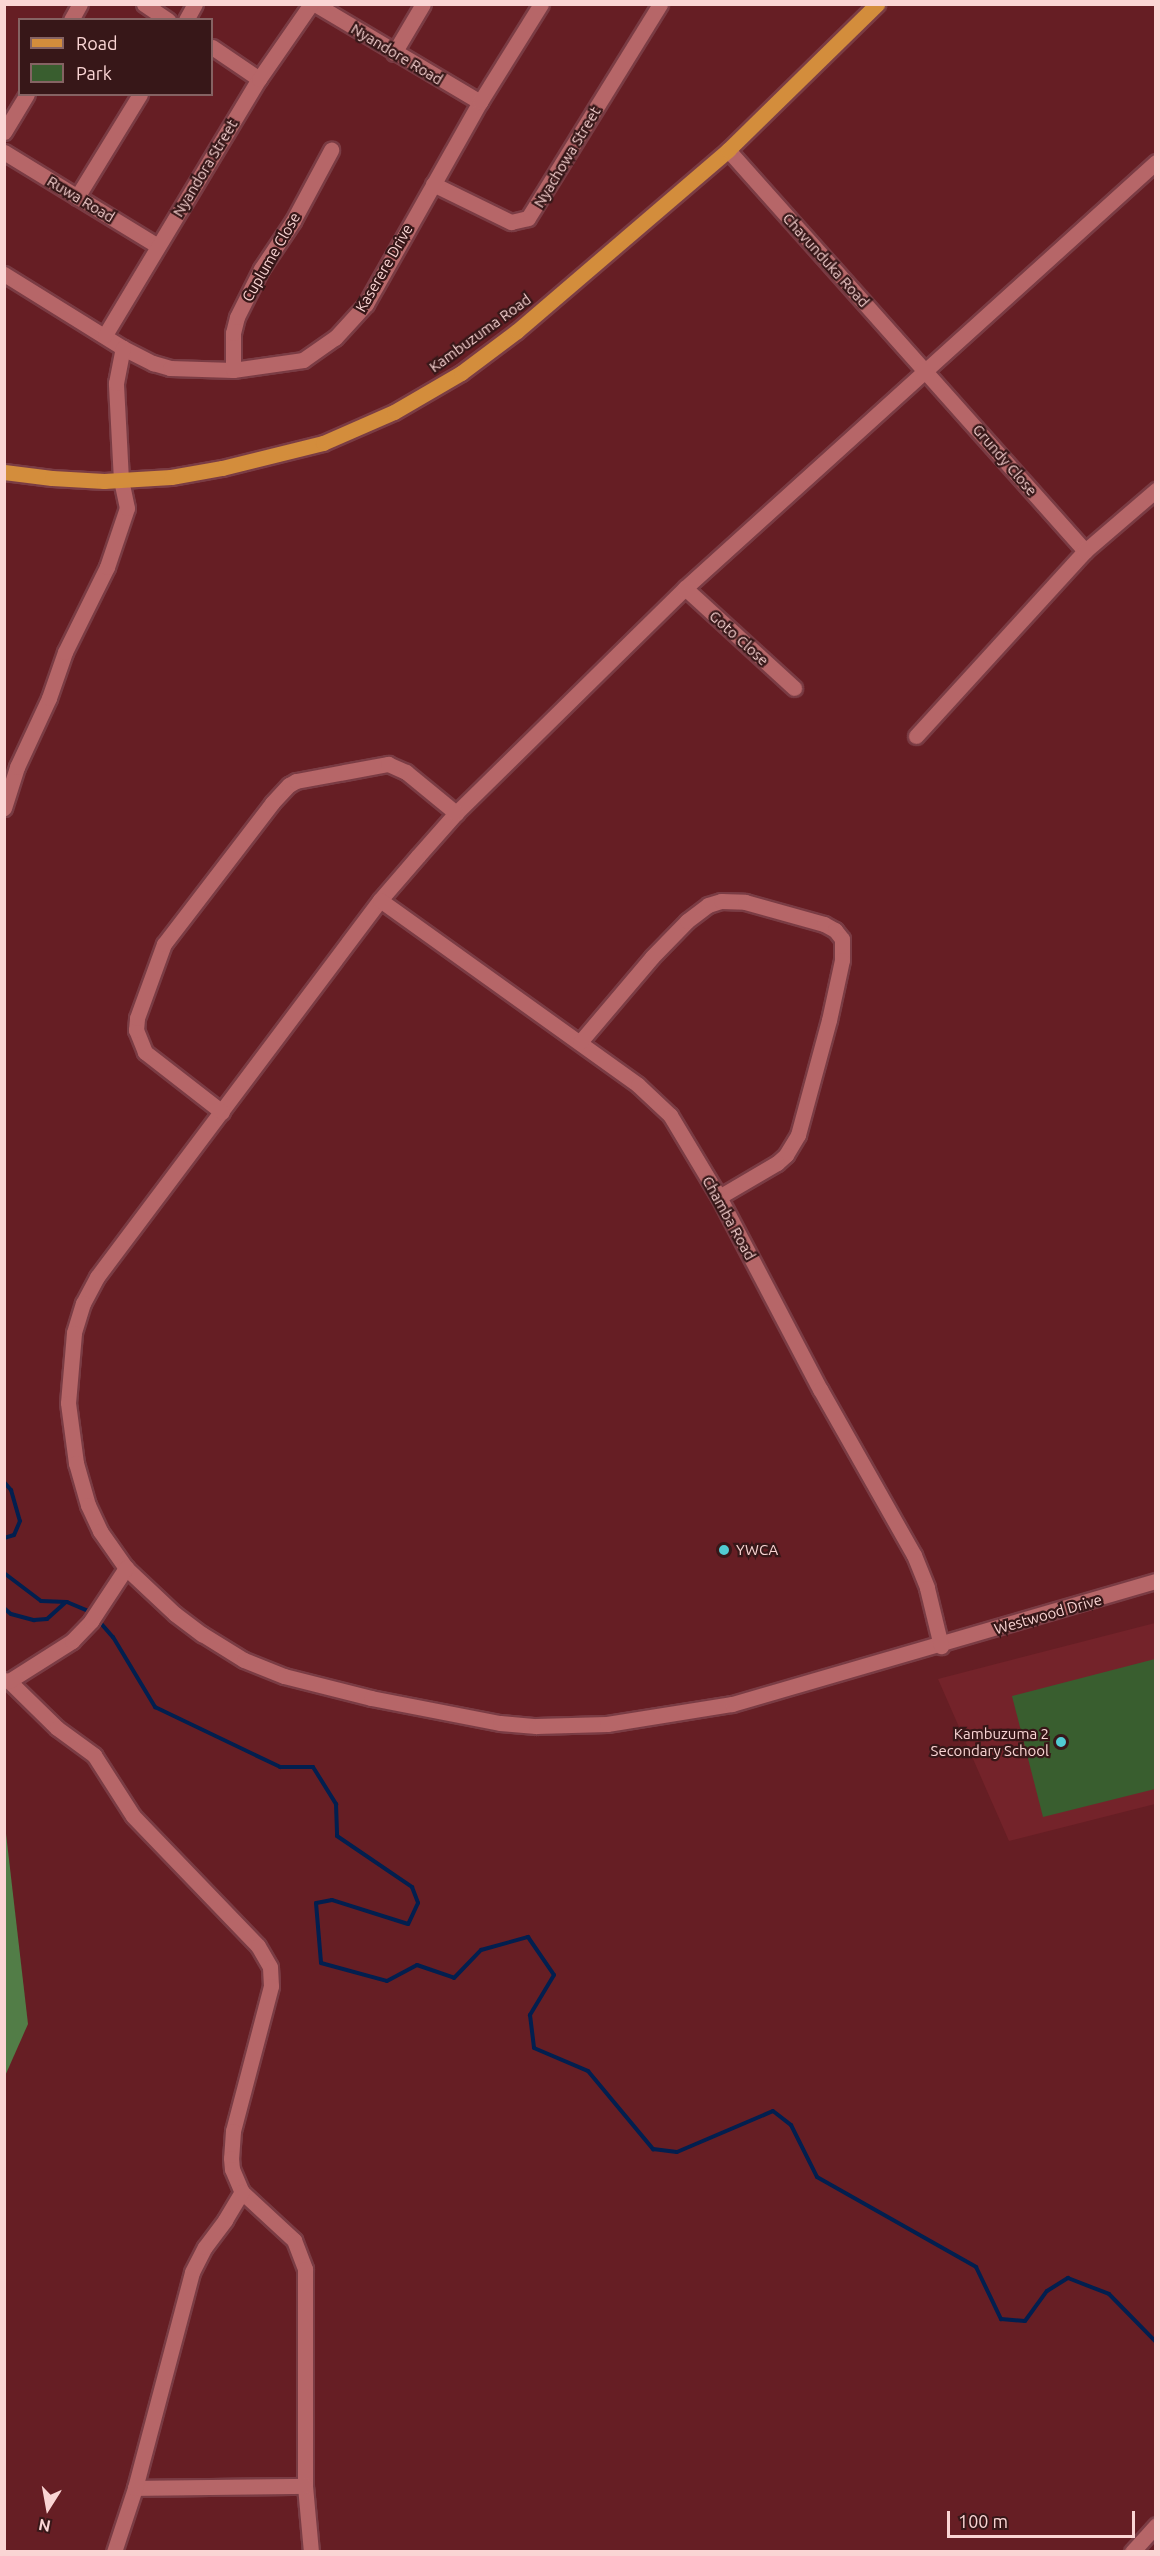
<!DOCTYPE html>
<html>
<head>
<meta charset="utf-8">
<style>
	body { margin:0 }
	#map { position:relative; width:1160px; height:2556px; overflow:hidden; background:#661e24; font-family:Ubuntu,sans-serif }
	div>[style] { position:absolute }
	.built>* { inset:0; background:#74232a }
	.green>* { inset:0; background:#395e2f }
	.forest>* { inset:0; background:#527d47 }
	.stream>* { height:4px; margin:-2px; padding:0 2px; transform-origin:2px; border-radius:2px; background:#021f4f }
	.roads { filter:drop-shadow(2px 0 #7a3c44) drop-shadow(-2px 0 #7a3c44) drop-shadow(0 2px #7a3c44) drop-shadow(0 -2px #7a3c44) }
	.minor>* { height:15px; margin:-7.5px; padding:0 7.5px; transform-origin:7.5px; border-radius:7.5px; background:#b66668 }
	.major>* { height:15px; margin:-7.5px; padding:0 7.5px; transform-origin:7.5px; border-radius:7.5px; background:#d38d3c }
	.dots>* { width:16px; height:16px; translate:-50% -50%; box-sizing:border-box; border:3px solid #371718; border-radius:50% }
	span { translate:-50% -50%; white-space:nowrap; text-align:center; line-height:1.15; -webkit-text-stroke:4.5px #371718; paint-order:stroke }
	.street-label { font-size:15px; color:#fad5d4 }
	.poi-label { font-size:15px; color:#fad5d4 }
	.left { translate:0 -50%; text-align:left }
	.right { translate:-100% -50%; text-align:right }
	.frame { position:absolute; inset:0; border:6px solid #fad5d4; pointer-events:none }
	.legend { position:absolute; left:18px; top:18px; width:195px; height:78px; box-sizing:border-box; background:#371718; border:2px solid #856363; margin:0; padding:8px 10px; list-style:none; font-size:18px; color:#fad5d4 }
	.legend li { display:flex; align-items:center; gap:12px; height:30px }
	.legend b { width:30px; border:2px solid #856363 }
	.north { position:absolute; left:18px; top:2478px; width:60px; height:60px; -webkit-text-stroke:4px #371718; paint-order:stroke; rotate:191deg; font-size:16px; font-weight:700; line-height:24px; text-align:center; color:#fad5d4 }
	.north::after { content:''; display:block; margin:auto; width:21px; height:27px; background:#fad5d4; clip-path:polygon(50% 0,100% 100%,50% 72%,0 100%) }
	.scale { position:absolute; left:947px; top:2511px; width:188px; height:27px; box-sizing:border-box; border:3px solid #fad5d4; border-top:0; padding-left:8px; font-size:18px; line-height:21px; white-space:nowrap; color:#fad5d4; -webkit-text-stroke:4px #371718; paint-order:stroke }
</style>
</head>
<body>
<div id="map">
	<div class="built">
		<i style="clip-path:polygon(1155px 1623px,1155px 1804px,1009px 1841px,938px 1679px)"></i>
	</div>
	<div class="green">
		<i style="clip-path:polygon(1155px 1659px,1155px 1789px,1043px 1817px,1012px 1696px)"></i>
	</div>
	<div class="forest">
		<i style="clip-path:polygon(5px 1825px,28px 2024px,5px 2076px,4px 2076px)"></i>
	</div>
	<div class="stream">
		<i style="left:4px;top:1482px;width:11px;rotate:49deg"></i>
		<i style="left:11px;top:1490px;width:32px;rotate:74deg"></i>
		<i style="left:20px;top:1521px;width:15px;rotate:113deg"></i>
		<i style="left:14px;top:1535px;width:10px;rotate:163deg"></i>
		<i style="left:4px;top:1573px;width:46px;rotate:37.1deg"></i>
		<i style="left:41px;top:1601px;width:26px;rotate:2deg"></i>
		<i style="left:67px;top:1602px;width:26px;rotate:23deg"></i>
		<i style="left:4px;top:1608px;width:9px;rotate:41deg"></i>
		<i style="left:11px;top:1614px;width:24px;rotate:15deg"></i>
		<i style="left:34px;top:1620px;width:13px;rotate:-4deg"></i>
		<i style="left:47px;top:1619px;width:25px;rotate:-42deg"></i>
		<i style="left:98px;top:1620px;width:23px;rotate:49deg"></i>
		<i style="left:113px;top:1637px;width:82px;rotate:59deg"></i>
		<i style="left:155px;top:1707px;width:139px;rotate:25.6deg"></i>
		<i style="left:280px;top:1767px;width:33px"></i>
		<i style="left:313px;top:1767px;width:44px;rotate:58.1deg"></i>
		<i style="left:336px;top:1804px;width:32px;rotate:88deg"></i>
		<i style="left:337px;top:1836px;width:91px;rotate:34.2deg"></i>
		<i style="left:412px;top:1887px;width:17px;rotate:69deg"></i>
		<i style="left:418px;top:1903px;width:23px;rotate:115deg"></i>
		<i style="left:408px;top:1924px;width:80px;rotate:-162.5deg"></i>
		<i style="left:332px;top:1900px;width:16px;rotate:169deg"></i>
		<i style="left:316px;top:1903px;width:60px;rotate:85.2deg"></i>
		<i style="left:321px;top:1963px;width:68px;rotate:15.3deg"></i>
		<i style="left:387px;top:1981px;width:34px;rotate:-28deg"></i>
		<i style="left:417px;top:1965px;width:39px;rotate:19deg"></i>
		<i style="left:454px;top:1978px;width:39px;rotate:-46deg"></i>
		<i style="left:481px;top:1950px;width:49px;rotate:-15.5deg"></i>
		<i style="left:528px;top:1937px;width:46px;rotate:55.6deg"></i>
		<i style="left:554px;top:1975px;width:47px;rotate:121deg"></i>
		<i style="left:530px;top:2015px;width:33px;rotate:83deg"></i>
		<i style="left:534px;top:2048px;width:59px;rotate:23.1deg"></i>
		<i style="left:588px;top:2071px;width:102px;rotate:50.2deg"></i>
		<i style="left:653px;top:2149px;width:24px;rotate:7deg"></i>
		<i style="left:677px;top:2152px;width:104px;rotate:-23.1deg"></i>
		<i style="left:773px;top:2111px;width:23px;rotate:38deg"></i>
		<i style="left:791px;top:2125px;width:58px;rotate:63.4deg"></i>
		<i style="left:817px;top:2177px;width:183px;rotate:29.5deg"></i>
		<i style="left:976px;top:2267px;width:58px;rotate:64.3deg"></i>
		<i style="left:1001px;top:2319px;width:24px;rotate:5deg"></i>
		<i style="left:1025px;top:2321px;width:37px;rotate:-54deg"></i>
		<i style="left:1047px;top:2291px;width:25px;rotate:-32deg"></i>
		<i style="left:1068px;top:2278px;width:44px;rotate:21.3deg"></i>
		<i style="left:1109px;top:2294px;width:67px;rotate:45.6deg"></i>
	</div>
	<div class="roads">
		<div class="minor">
			<i style="left:144px;top:4px;width:29px;rotate:34deg"></i>
			<i style="left:315px;top:4px;width:192px;rotate:30.7deg"></i>
			<i style="left:71px;top:20px;width:18px;rotate:-61deg"></i>
			<i style="left:186px;top:20px;width:18px;rotate:-61deg"></i>
			<i style="left:212px;top:47px;width:57px;rotate:34.2deg"></i>
			<i style="left:394px;top:53px;width:57px;rotate:-59.4deg"></i>
			<i style="left:4px;top:132px;width:44px;rotate:-58.8deg"></i>
			<i style="left:728px;top:150px;width:537px;rotate:48.32deg"></i>
			<i style="left:4px;top:152px;width:180px;rotate:31.4deg"></i>
			<i style="left:1156px;top:162px;width:635px;rotate:137.87deg"></i>
			<i style="left:685px;top:588px;width:321px;rotate:135.5deg"></i>
			<i style="left:456px;top:813px;width:57px;rotate:131.5deg"></i>
			<i style="left:418px;top:856px;width:58px;rotate:130.8deg"></i>
			<i style="left:380px;top:900px;width:471px;rotate:126.9deg"></i>
			<i style="left:97px;top:1277px;width:30px;rotate:118deg"></i>
			<i style="left:83px;top:1303px;width:31px;rotate:107deg"></i>
			<i style="left:74px;top:1333px;width:70px;rotate:94.9deg"></i>
			<i style="left:68px;top:1403px;width:61px;rotate:82.4deg"></i>
			<i style="left:76px;top:1463px;width:44px;rotate:74.1deg"></i>
			<i style="left:88px;top:1505px;width:29px;rotate:65deg"></i>
			<i style="left:100px;top:1531px;width:45px;rotate:54.9deg"></i>
			<i style="left:126px;top:1568px;width:67px;rotate:43.2deg"></i>
			<i style="left:175px;top:1614px;width:34px;rotate:37deg"></i>
			<i style="left:202px;top:1634px;width:49px;rotate:31.8deg"></i>
			<i style="left:244px;top:1660px;width:43px;rotate:21.8deg"></i>
			<i style="left:284px;top:1676px;width:90px;rotate:14.2deg"></i>
			<i style="left:371px;top:1698px;width:131px;rotate:11deg"></i>
			<i style="left:500px;top:1723px;width:36px;rotate:5deg"></i>
			<i style="left:536px;top:1726px;width:71px;rotate:-1.6deg"></i>
			<i style="left:607px;top:1724px;width:127px;rotate:-9.1deg"></i>
			<i style="left:732px;top:1704px;width:441px;rotate:-16.2deg"></i>
			<i style="left:433px;top:184px;width:87px;rotate:26deg"></i>
			<i style="left:511px;top:222px;width:17px;rotate:-13deg"></i>
			<i style="left:528px;top:218px;width:251px;rotate:-58.3deg"></i>
			<i style="left:77px;top:197px;width:121px;rotate:-58.5deg"></i>
			<i style="left:4px;top:274px;width:140px;rotate:31.9deg"></i>
			<i style="left:123px;top:348px;width:34px;rotate:27deg"></i>
			<i style="left:153px;top:363px;width:18px;rotate:16deg"></i>
			<i style="left:170px;top:368px;width:63px;rotate:1.8deg"></i>
			<i style="left:233px;top:370px;width:71px;rotate:-8.1deg"></i>
			<i style="left:303px;top:360px;width:39px;rotate:-35deg"></i>
			<i style="left:335px;top:338px;width:46px;rotate:-47.6deg"></i>
			<i style="left:366px;top:304px;width:232px;rotate:-60.6deg"></i>
			<i style="left:480px;top:102px;width:115px;rotate:-58.1deg"></i>
			<i style="left:105px;top:335px;width:299px;rotate:-59deg"></i>
			<i style="left:259px;top:79px;width:91px;rotate:-55.3deg"></i>
			<i style="left:233px;top:370px;width:37px;rotate:-90deg"></i>
			<i style="left:233px;top:333px;width:16px;rotate:-76deg"></i>
			<i style="left:237px;top:317px;width:54px;rotate:-63.4deg"></i>
			<i style="left:261px;top:269px;width:58px;rotate:-56.3deg"></i>
			<i style="left:293px;top:221px;width:81px;rotate:-61.8deg"></i>
			<i style="left:685px;top:588px;width:148px;rotate:42.5deg"></i>
			<i style="left:916px;top:736px;width:251px;rotate:-47.6deg"></i>
			<i style="left:1085px;top:551px;width:94px;rotate:-40.7deg"></i>
			<i style="left:4px;top:808px;width:43px;rotate:-72.4deg"></i>
			<i style="left:17px;top:767px;width:76px;rotate:-65.1deg"></i>
			<i style="left:49px;top:698px;width:49px;rotate:-70.8deg"></i>
			<i style="left:65px;top:652px;width:95px;rotate:-63.7deg"></i>
			<i style="left:107px;top:567px;width:62px;rotate:-71.3deg"></i>
			<i style="left:127px;top:508px;width:29px;rotate:-102deg"></i>
			<i style="left:121px;top:480px;width:97px;rotate:-93deg"></i>
			<i style="left:116px;top:383px;width:36px;rotate:-79deg"></i>
			<i style="left:380px;top:900px;width:317px;rotate:35.6deg"></i>
			<i style="left:638px;top:1085px;width:44px;rotate:43.2deg"></i>
			<i style="left:670px;top:1115px;width:96px;rotate:59.1deg"></i>
			<i style="left:719px;top:1197px;width:217px;rotate:62.3deg"></i>
			<i style="left:820px;top:1389px;width:191px;rotate:60.5deg"></i>
			<i style="left:914px;top:1555px;width:35px;rotate:68deg"></i>
			<i style="left:927px;top:1588px;width:60px;rotate:76.4deg"></i>
			<i style="left:580px;top:1042px;width:111px;rotate:-49.7deg"></i>
			<i style="left:652px;top:957px;width:50px;rotate:-45.8deg"></i>
			<i style="left:687px;top:921px;width:26px;rotate:-37deg"></i>
			<i style="left:708px;top:905px;width:14px;rotate:-17deg"></i>
			<i style="left:721px;top:901px;width:24px;rotate:2deg"></i>
			<i style="left:745px;top:902px;width:82px;rotate:15.6deg"></i>
			<i style="left:824px;top:924px;width:13px;rotate:29deg"></i>
			<i style="left:835px;top:930px;width:11px;rotate:52deg"></i>
			<i style="left:842px;top:939px;width:21px;rotate:90deg"></i>
			<i style="left:842px;top:960px;width:61px;rotate:102.2deg"></i>
			<i style="left:829px;top:1020px;width:119px;rotate:105.1deg"></i>
			<i style="left:798px;top:1135px;width:23px;rotate:121deg"></i>
			<i style="left:786px;top:1155px;width:12px;rotate:138deg"></i>
			<i style="left:777px;top:1163px;width:67px;rotate:149.6deg"></i>
			<i style="left:222px;top:1112px;width:98px;rotate:-142.1deg"></i>
			<i style="left:145px;top:1052px;width:24px;rotate:-112deg"></i>
			<i style="left:136px;top:1030px;width:12px;rotate:-85deg"></i>
			<i style="left:137px;top:1018px;width:79px;rotate:-70deg"></i>
			<i style="left:164px;top:944px;width:178px;rotate:-52.5deg"></i>
			<i style="left:272px;top:803px;width:25px;rotate:-47deg"></i>
			<i style="left:289px;top:785px;width:8px;rotate:-30deg"></i>
			<i style="left:296px;top:781px;width:94px;rotate:-10.5deg"></i>
			<i style="left:388px;top:764px;width:20px;rotate:24deg"></i>
			<i style="left:406px;top:772px;width:65px;rotate:39.4deg"></i>
			<i style="left:4px;top:1680px;width:5px;rotate:11deg"></i>
			<i style="left:9px;top:1681px;width:67px;rotate:44.4deg"></i>
			<i style="left:57px;top:1728px;width:46px;rotate:36.1deg"></i>
			<i style="left:94px;top:1755px;width:72px;rotate:57.4deg"></i>
			<i style="left:133px;top:1816px;width:180px;rotate:46.1deg"></i>
			<i style="left:258px;top:1946px;width:24px;rotate:60deg"></i>
			<i style="left:270px;top:1967px;width:19px;rotate:87deg"></i>
			<i style="left:271px;top:1986px;width:150px;rotate:104.7deg"></i>
			<i style="left:233px;top:2131px;width:27px;rotate:94deg"></i>
			<i style="left:231px;top:2158px;width:11px;rotate:85deg"></i>
			<i style="left:232px;top:2169px;width:25px;rotate:67deg"></i>
			<i style="left:242px;top:2192px;width:71px;rotate:42.7deg"></i>
			<i style="left:294px;top:2240px;width:31px;rotate:69deg"></i>
			<i style="left:305px;top:2269px;width:217px;rotate:90deg"></i>
			<i style="left:305px;top:2486px;width:66px;rotate:84.8deg"></i>
			<i style="left:9px;top:1681px;width:75px;rotate:-32.4deg"></i>
			<i style="left:72px;top:1641px;width:28px;rotate:-46deg"></i>
			<i style="left:91px;top:1621px;width:64px;rotate:-56.6deg"></i>
			<i style="left:135px;top:2488px;width:170px;rotate:-0.7deg"></i>
			<i style="left:114px;top:2552px;width:67px;rotate:-71.8deg"></i>
			<i style="left:135px;top:2488px;width:223px;rotate:-75.2deg"></i>
			<i style="left:192px;top:2272px;width:28px;rotate:-63deg"></i>
			<i style="left:205px;top:2247px;width:34px;rotate:-53deg"></i>
			<i style="left:225px;top:2220px;width:33px;rotate:-59deg"></i>
			<i style="left:1132px;top:2552px;width:36px;rotate:-48deg"></i>
		</div>
		<div class="major">
			<i style="left:4px;top:472px;width:48px;rotate:7.1deg"></i>
			<i style="left:52px;top:478px;width:52px;rotate:3.3deg"></i>
			<i style="left:104px;top:481px;width:67px;rotate:-3.4deg"></i>
			<i style="left:171px;top:477px;width:52px;rotate:-10deg"></i>
			<i style="left:222px;top:468px;width:104px;rotate:-13.9deg"></i>
			<i style="left:323px;top:443px;width:77px;rotate:-23.6deg"></i>
			<i style="left:394px;top:412px;width:78px;rotate:-30.2deg"></i>
			<i style="left:461px;top:373px;width:70px;rotate:-36.9deg"></i>
			<i style="left:517px;top:331px;width:278px;rotate:-40.6deg"></i>
			<i style="left:728px;top:150px;width:209px;rotate:-44.4deg"></i>
		</div>
	</div>
	<div class="dots">
		<i style="left:724px;top:1550px;background:#51ccd2"></i>
		<i style="left:1061px;top:1742px;background:#51ccd2"></i>
	</div>
	<div class="street-label">
		<span style="left:397px;top:54px;rotate:31deg">Nyandore Road</span>
		<span style="left:567px;top:157px;rotate:-59deg">Nyachowa Street</span>
		<span style="left:205px;top:168px;rotate:-59deg">Nyandora Street</span>
		<span style="left:81px;top:199px;rotate:31deg">Ruwa Road</span>
		<span style="left:271px;top:257px;rotate:-60deg">Cuplume Close</span>
		<span style="left:826px;top:260px;rotate:48deg">Chavunduka Road</span>
		<span style="left:384px;top:268px;rotate:-60deg">Kaserere Drive</span>
		<span style="left:480px;top:333px;rotate:-36deg">Kambuzuma Road</span>
		<span style="left:1005px;top:460px;rotate:49deg">Grundy Close</span>
		<span style="left:739px;top:638px;rotate:42deg">Goto Close</span>
		<span style="left:729px;top:1218px;rotate:61deg">Chamba Road</span>
		<span style="left:1048px;top:1614px;rotate:-16deg">Westwood Drive</span>
	</div>
	<div class="poi-label">
		<span class="left" style="left:736px;top:1550px">YWCA</span>
		<span class="right" style="left:1049px;top:1742px">Kambuzuma 2<br>Secondary School</span>
	</div>
	<div class="frame"></div>
	<ul class="legend">
	<li><b style="height:8px;background:#d38d3c"></b>Road</li>
	<li><b style="height:16px;background:#395e2f"></b>Park</li>
	</ul>
	<div class="north">N</div>
	<div class="scale">100 m</div>
</div>
</body>
</html>
